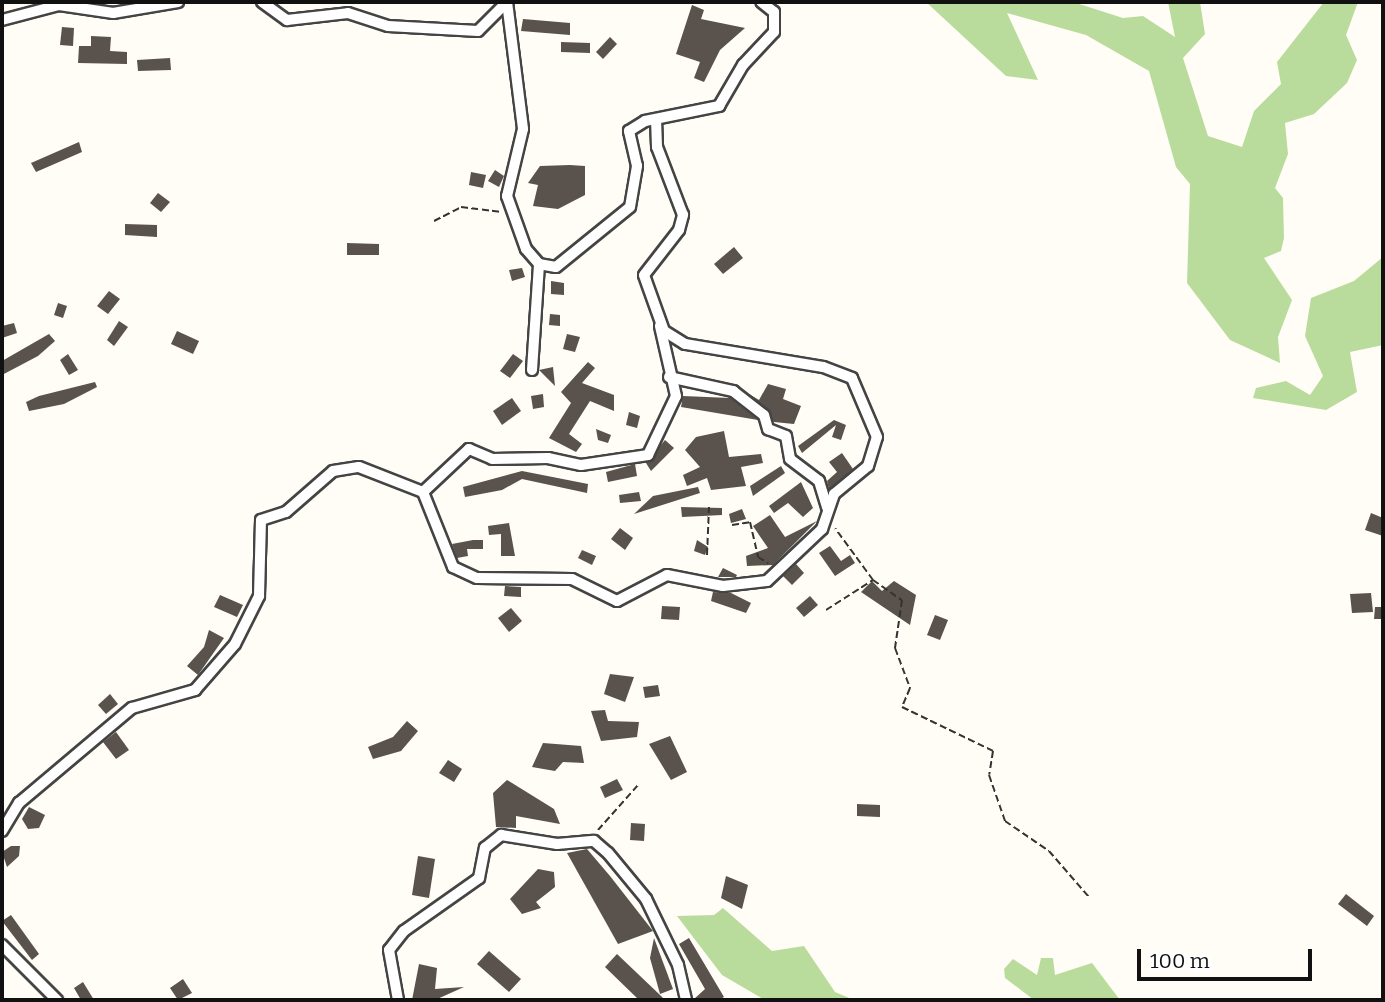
<!DOCTYPE html>
<html>
<head>
<meta charset="utf-8">
<style>
	body { margin:0 }
	#map { position:relative; width:1385px; height:1002px; overflow:hidden; background:#fffdf5; font-family:Bitter,serif }
	div>[style] { position:absolute }
	.forest>* { inset:0; background:#b9dc9c }
	.building>* { inset:0; background:#5a524d }
	.path>* { height:2px; margin-top:-1px; transform-origin:0; background:repeating-linear-gradient(90deg,#333 0 7px,transparent 0 10.5px) }
	.roads { filter:drop-shadow(2px 0 #444) drop-shadow(-2px 0 #444) drop-shadow(0 2px #444) drop-shadow(0 -2px #444) }
	.street>* { height:10px; margin:-5px; padding:0 5px; transform-origin:5px; border-radius:5px; background:#fff }
	span { translate:-50% -50%; white-space:nowrap; text-align:center; line-height:1.15; -webkit-text-stroke:7px #fff; paint-order:stroke }
	.frame { position:absolute; inset:0; border:4px solid #111; pointer-events:none }
	.scale { position:absolute; left:1137px; top:949px; width:175px; height:32px; box-sizing:border-box; border:4px solid #111; border-top:0; padding-left:9px; font-size:21px; line-height:24px; white-space:nowrap; color:#111; -webkit-text-stroke:5px #fff; paint-order:stroke }
</style>
</head>
<body>
<div id="map">
	<div class="forest">
		<i style="clip-path:polygon(926px 2px,1073px 2px,1123px 18px,1143px 16px,1175px 37px,1168px 2px,1200px 2px,1205px 34px,1183px 58px,1208px 136px,1242px 147px,1254px 111px,1281px 84px,1277px 62px,1324px 2px,1358px 2px,1346px 35px,1357px 60px,1347px 83px,1314px 114px,1285px 123px,1288px 154px,1275px 188px,1283px 198px,1284px 238px,1281px 251px,1264px 258px,1292px 300px,1278px 337px,1280px 363px,1230px 340px,1187px 283px,1190px 184px,1176px 167px,1149px 71px,1086px 35px,1007px 13px,1038px 80px,1006px 76px)"></i>
		<i style="clip-path:polygon(1383px 257px,1383px 345px,1350px 352px,1357px 392px,1326px 410px,1253px 398px,1256px 388px,1286px 381px,1310px 395px,1323px 376px,1305px 336px,1311px 298px,1354px 281px)"></i>
		<i style="clip-path:polygon(723px 908px,772px 951px,804px 946px,835px 992px,854px 1000px,765px 1000px,722px 975px,677px 916px,714px 915px)"></i>
		<i style="clip-path:polygon(1041px 958px,1053px 958px,1055px 975px,1092px 963px,1120px 1000px,1034px 1000px,1005px 978px,1004px 969px,1013px 959px,1037px 975px)"></i>
	</div>
	<div class="building">
		<i style="clip-path:polygon(692px 5px,704px 10px,701px 19px,745px 28px,720px 50px,704px 82px,694px 78px,700px 62px,676px 54px)"></i>
		<i style="clip-path:polygon(523px 19px,570px 23px,570px 35px,521px 31px)"></i>
		<i style="clip-path:polygon(62px 27px,74px 28px,73px 46px,60px 45px)"></i>
		<i style="clip-path:polygon(91px 36px,111px 37px,110px 51px,127px 52px,127px 64px,78px 63px,79px 46px,91px 46px)"></i>
		<i style="clip-path:polygon(610px 37px,617px 44px,603px 59px,596px 52px)"></i>
		<i style="clip-path:polygon(561px 42px,590px 43px,590px 53px,561px 52px)"></i>
		<i style="clip-path:polygon(170px 58px,171px 70px,138px 71px,137px 60px)"></i>
		<i style="clip-path:polygon(79px 142px,82px 152px,36px 172px,31px 163px)"></i>
		<i style="clip-path:polygon(570px 165px,585px 166px,585px 195px,558px 209px,533px 206px,538px 185px,528px 183px,540px 166px)"></i>
		<i style="clip-path:polygon(495px 170px,504px 176px,499px 187px,488px 181px)"></i>
		<i style="clip-path:polygon(471px 172px,486px 175px,483px 188px,469px 185px)"></i>
		<i style="clip-path:polygon(158px 193px,170px 202px,161px 212px,150px 203px)"></i>
		<i style="clip-path:polygon(125px 224px,157px 225px,157px 237px,125px 235px)"></i>
		<i style="clip-path:polygon(347px 243px,379px 244px,379px 255px,347px 255px)"></i>
		<i style="clip-path:polygon(734px 247px,743px 258px,723px 274px,714px 264px)"></i>
		<i style="clip-path:polygon(522px 268px,525px 277px,512px 281px,509px 270px)"></i>
		<i style="clip-path:polygon(551px 281px,564px 283px,564px 295px,551px 294px)"></i>
		<i style="clip-path:polygon(109px 291px,120px 299px,108px 314px,97px 306px)"></i>
		<i style="clip-path:polygon(58px 303px,67px 306px,63px 318px,54px 315px)"></i>
		<i style="clip-path:polygon(550px 314px,560px 315px,560px 326px,549px 325px)"></i>
		<i style="clip-path:polygon(119px 321px,128px 327px,114px 346px,107px 340px)"></i>
		<i style="clip-path:polygon(14px 323px,17px 333px,2px 338px,2px 326px)"></i>
		<i style="clip-path:polygon(177px 331px,199px 341px,193px 354px,171px 344px)"></i>
		<i style="clip-path:polygon(49px 334px,55px 341px,38px 356px,2px 375px,2px 361px)"></i>
		<i style="clip-path:polygon(567px 334px,580px 337px,575px 352px,563px 349px)"></i>
		<i style="clip-path:polygon(68px 354px,78px 370px,69px 375px,60px 360px)"></i>
		<i style="clip-path:polygon(513px 354px,523px 361px,510px 378px,500px 371px)"></i>
		<i style="clip-path:polygon(588px 362px,595px 368px,582px 383px,614px 395px,614px 411px,590px 401px,569px 434px,582px 444px,576px 452px,549px 438px,571px 403px,561px 392px)"></i>
		<i style="clip-path:polygon(553px 367px,555px 386px,539px 370px)"></i>
		<i style="clip-path:polygon(95px 382px,97px 387px,64px 404px,29px 411px,26px 402px,39px 396px)"></i>
		<i style="clip-path:polygon(768px 384px,786px 389px,783px 399px,801px 406px,794px 424px,774px 422px,749px 394px,759px 400px)"></i>
		<i style="clip-path:polygon(543px 394px,544px 407px,533px 409px,531px 396px)"></i>
		<i style="clip-path:polygon(683px 396px,730px 398px,758px 420px,681px 407px)"></i>
		<i style="clip-path:polygon(512px 398px,521px 411px,502px 425px,493px 411px)"></i>
		<i style="clip-path:polygon(629px 412px,640px 416px,637px 428px,626px 425px)"></i>
		<i style="clip-path:polygon(834px 420px,846px 425px,841px 440px,832px 437px,836px 425px,802px 453px,798px 446px)"></i>
		<i style="clip-path:polygon(596px 429px,611px 435px,608px 443px,598px 440px)"></i>
		<i style="clip-path:polygon(724px 431px,729px 457px,761px 454px,763px 463px,741px 467px,746px 486px,711px 490px,707px 478px,687px 486px,683px 475px,700px 467px,685px 450px,696px 437px)"></i>
		<i style="clip-path:polygon(665px 440px,674px 448px,651px 471px,646px 463px)"></i>
		<i style="clip-path:polygon(842px 453px,853px 469px,829px 489px,827px 481px,837px 472px,829px 462px)"></i>
		<i style="clip-path:polygon(635px 464px,637px 476px,608px 482px,606px 472px)"></i>
		<i style="clip-path:polygon(781px 466px,785px 473px,753px 496px,750px 486px)"></i>
		<i style="clip-path:polygon(522px 471px,588px 484px,587px 493px,522px 479px,502px 490px,465px 497px,463px 487px)"></i>
		<i style="clip-path:polygon(801px 482px,813px 508px,803px 517px,788px 503px,774px 513px,769px 506px)"></i>
		<i style="clip-path:polygon(698px 487px,700px 493px,634px 514px,653px 496px)"></i>
		<i style="clip-path:polygon(639px 492px,641px 501px,620px 503px,619px 495px)"></i>
		<i style="clip-path:polygon(681px 507px,722px 508px,722px 515px,682px 517px)"></i>
		<i style="clip-path:polygon(742px 509px,746px 519px,731px 523px,729px 514px)"></i>
		<i style="clip-path:polygon(1371px 513px,1383px 518px,1383px 536px,1365px 530px)"></i>
		<i style="clip-path:polygon(770px 515px,785px 537px,817px 521px,773px 565px,747px 566px,746px 556px,768px 548px,753px 526px)"></i>
		<i style="clip-path:polygon(509px 523px,515px 556px,501px 556px,501px 534px,489px 535px,488px 526px)"></i>
		<i style="clip-path:polygon(620px 528px,633px 538px,625px 550px,611px 539px)"></i>
		<i style="clip-path:polygon(473px 540px,483px 540px,483px 549px,467px 549px,468px 556px,457px 558px,452px 544px)"></i>
		<i style="clip-path:polygon(697px 540px,708px 547px,705px 555px,694px 551px)"></i>
		<i style="clip-path:polygon(830px 546px,841px 561px,850px 555px,855px 563px,835px 576px,819px 553px)"></i>
		<i style="clip-path:polygon(582px 550px,596px 556px,592px 565px,578px 558px)"></i>
		<i style="clip-path:polygon(796px 564px,804px 573px,792px 585px,783px 576px)"></i>
		<i style="clip-path:polygon(723px 568px,737px 575px,736px 577px,718px 577px)"></i>
		<i style="clip-path:polygon(872px 581px,882px 591px,894px 581px,916px 595px,910px 625px,861px 592px)"></i>
		<i style="clip-path:polygon(505px 586px,521px 587px,521px 597px,504px 596px)"></i>
		<i style="clip-path:polygon(713px 592px,731px 593px,751px 603px,746px 613px,711px 601px)"></i>
		<i style="clip-path:polygon(1371px 593px,1373px 612px,1352px 613px,1350px 594px)"></i>
		<i style="clip-path:polygon(220px 595px,243px 605px,237px 617px,214px 607px)"></i>
		<i style="clip-path:polygon(810px 596px,818px 605px,804px 617px,796px 608px)"></i>
		<i style="clip-path:polygon(662px 606px,680px 607px,679px 620px,661px 619px)"></i>
		<i style="clip-path:polygon(1375px 607px,1383px 607px,1383px 619px,1374px 619px)"></i>
		<i style="clip-path:polygon(511px 608px,522px 621px,509px 632px,498px 618px)"></i>
		<i style="clip-path:polygon(935px 615px,948px 620px,940px 640px,927px 635px)"></i>
		<i style="clip-path:polygon(209px 630px,224px 638px,198px 675px,187px 666px,204px 647px)"></i>
		<i style="clip-path:polygon(610px 674px,634px 677px,625px 702px,604px 694px)"></i>
		<i style="clip-path:polygon(658px 685px,660px 696px,645px 698px,643px 687px)"></i>
		<i style="clip-path:polygon(110px 694px,118px 704px,106px 714px,98px 705px)"></i>
		<i style="clip-path:polygon(605px 710px,608px 721px,639px 722px,637px 737px,601px 741px,591px 711px)"></i>
		<i style="clip-path:polygon(407px 721px,418px 731px,401px 751px,373px 759px,368px 747px,393px 737px)"></i>
		<i style="clip-path:polygon(116px 732px,129px 750px,116px 759px,103px 742px)"></i>
		<i style="clip-path:polygon(670px 736px,687px 772px,671px 780px,649px 744px)"></i>
		<i style="clip-path:polygon(543px 743px,581px 746px,584px 763px,563px 762px,555px 771px,532px 767px)"></i>
		<i style="clip-path:polygon(448px 760px,462px 769px,454px 782px,439px 773px)"></i>
		<i style="clip-path:polygon(617px 779px,623px 790px,605px 798px,600px 787px)"></i>
		<i style="clip-path:polygon(507px 780px,554px 809px,560px 824px,516px 816px,516px 828px,496px 827px,493px 793px)"></i>
		<i style="clip-path:polygon(857px 804px,880px 805px,880px 817px,857px 816px)"></i>
		<i style="clip-path:polygon(29px 807px,45px 815px,39px 828px,28px 829px,22px 819px)"></i>
		<i style="clip-path:polygon(631px 823px,645px 824px,644px 841px,630px 840px)"></i>
		<i style="clip-path:polygon(11px 846px,20px 846px,19px 856px,7px 867px,2px 852px)"></i>
		<i style="clip-path:polygon(587px 849px,610px 876px,653px 931px,618px 944px,567px 853px)"></i>
		<i style="clip-path:polygon(418px 856px,435px 859px,429px 898px,412px 895px)"></i>
		<i style="clip-path:polygon(538px 869px,554px 872px,555px 887px,536px 902px,541px 908px,522px 914px,510px 899px)"></i>
		<i style="clip-path:polygon(726px 876px,748px 885px,742px 909px,721px 898px)"></i>
		<i style="clip-path:polygon(1346px 894px,1374px 916px,1367px 926px,1338px 904px)"></i>
		<i style="clip-path:polygon(11px 915px,39px 954px,32px 960px,2px 921px)"></i>
		<i style="clip-path:polygon(654px 938px,673px 989px,660px 994px,650px 958px)"></i>
		<i style="clip-path:polygon(689px 938px,724px 997px,719px 1000px,693px 1000px,705px 989px,679px 944px)"></i>
		<i style="clip-path:polygon(489px 951px,521px 979px,509px 992px,477px 964px)"></i>
		<i style="clip-path:polygon(617px 954px,659px 994px,665px 1000px,639px 1000px,605px 967px)"></i>
		<i style="clip-path:polygon(419px 964px,437px 968px,435px 989px,464px 987px,435px 1000px,412px 1000px)"></i>
		<i style="clip-path:polygon(183px 979px,192px 993px,178px 1000px,170px 988px)"></i>
		<i style="clip-path:polygon(83px 982px,94px 1000px,81px 1000px,74px 988px)"></i>
	</div>
	<div class="path">
		<i style="left:434px;top:221px;width:30px;rotate:-27deg"></i>
		<i style="left:461px;top:207px;width:39px;rotate:7deg"></i>
		<i style="left:732px;top:525px;width:18px;rotate:-9deg"></i>
		<i style="left:750px;top:522px;width:36px;rotate:77deg"></i>
		<i style="left:758px;top:557px;width:12px;rotate:31deg"></i>
		<i style="left:707px;top:555px;width:48px;rotate:-87.6deg"></i>
		<i style="left:873px;top:580px;width:35px;rotate:35deg"></i>
		<i style="left:902px;top:600px;width:49px;rotate:98.3deg"></i>
		<i style="left:895px;top:648px;width:43px;rotate:69.4deg"></i>
		<i style="left:910px;top:688px;width:21px;rotate:113deg"></i>
		<i style="left:902px;top:707px;width:101px;rotate:25.8deg"></i>
		<i style="left:993px;top:751px;width:24px;rotate:99deg"></i>
		<i style="left:989px;top:775px;width:49px;rotate:70.8deg"></i>
		<i style="left:1005px;top:821px;width:53px;rotate:34.3deg"></i>
		<i style="left:1049px;top:851px;width:61px;rotate:49deg"></i>
		<i style="left:826px;top:610px;width:56px;rotate:-32.6deg"></i>
		<i style="left:873px;top:580px;width:64px;rotate:-126.2deg"></i>
		<i style="left:598px;top:830px;width:62px;rotate:-48.3deg"></i>
	</div>
	<div class="roads">
		<div class="street">
			<i style="left:262px;top:2px;width:31px;rotate:36deg"></i>
			<i style="left:287px;top:20px;width:61px;rotate:-6.5deg"></i>
			<i style="left:348px;top:13px;width:42px;rotate:18deg"></i>
			<i style="left:388px;top:26px;width:90px;rotate:3.2deg"></i>
			<i style="left:478px;top:31px;width:41px;rotate:-45deg"></i>
			<i style="left:507px;top:2px;width:128px;rotate:82.8deg"></i>
			<i style="left:523px;top:129px;width:69px;rotate:103.4deg"></i>
			<i style="left:507px;top:196px;width:56px;rotate:70.3deg"></i>
			<i style="left:526px;top:249px;width:20px;rotate:49deg"></i>
			<i style="left:539px;top:264px;width:17px;rotate:10deg"></i>
			<i style="left:556px;top:267px;width:95px;rotate:-39deg"></i>
			<i style="left:630px;top:207px;width:42px;rotate:-80.3deg"></i>
			<i style="left:637px;top:166px;width:36px;rotate:-103deg"></i>
			<i style="left:629px;top:131px;width:19px;rotate:-32deg"></i>
			<i style="left:645px;top:121px;width:76px;rotate:-11.5deg"></i>
			<i style="left:719px;top:106px;width:48px;rotate:-59.7deg"></i>
			<i style="left:743px;top:65px;width:45px;rotate:-46.8deg"></i>
			<i style="left:774px;top:32px;width:20px;rotate:-90deg"></i>
			<i style="left:774px;top:12px;width:16px;rotate:-142deg"></i>
			<i style="left:2px;top:20px;width:59px;rotate:-14.7deg"></i>
			<i style="left:59px;top:5px;width:55px;rotate:8.4deg"></i>
			<i style="left:113px;top:13px;width:66px;rotate:-9.6deg"></i>
			<i style="left:532px;top:370px;width:106px;rotate:-86.2deg"></i>
			<i style="left:669px;top:377px;width:66px;rotate:12.3deg"></i>
			<i style="left:733px;top:391px;width:39px;rotate:38deg"></i>
			<i style="left:764px;top:415px;width:15px;rotate:74deg"></i>
			<i style="left:768px;top:429px;width:19px;rotate:21deg"></i>
			<i style="left:786px;top:436px;width:23px;rotate:80deg"></i>
			<i style="left:790px;top:459px;width:36px;rotate:37deg"></i>
			<i style="left:819px;top:481px;width:28px;rotate:73deg"></i>
			<i style="left:423px;top:492px;width:81px;rotate:68.2deg"></i>
			<i style="left:453px;top:567px;width:26px;rotate:25deg"></i>
			<i style="left:477px;top:578px;width:95px;rotate:0.6deg"></i>
			<i style="left:572px;top:579px;width:50px;rotate:26.1deg"></i>
			<i style="left:617px;top:601px;width:56px;rotate:-27.5deg"></i>
			<i style="left:667px;top:575px;width:57px;rotate:11.1deg"></i>
			<i style="left:723px;top:586px;width:44px;rotate:-6.5deg"></i>
			<i style="left:767px;top:581px;width:76px;rotate:-43.4deg"></i>
			<i style="left:822px;top:529px;width:37px;rotate:-71deg"></i>
			<i style="left:834px;top:494px;width:44px;rotate:-39.5deg"></i>
			<i style="left:868px;top:466px;width:30px;rotate:-73deg"></i>
			<i style="left:877px;top:437px;width:64px;rotate:-113deg"></i>
			<i style="left:852px;top:378px;width:31px;rotate:-159deg"></i>
			<i style="left:823px;top:367px;width:140px;rotate:-170.5deg"></i>
			<i style="left:685px;top:344px;width:25px;rotate:-148deg"></i>
			<i style="left:664px;top:331px;width:59px;rotate:-109.7deg"></i>
			<i style="left:644px;top:275px;width:57px;rotate:-52.1deg"></i>
			<i style="left:679px;top:230px;width:16px;rotate:-75deg"></i>
			<i style="left:683px;top:215px;width:73px;rotate:-110.9deg"></i>
			<i style="left:657px;top:147px;width:27px;rotate:-92deg"></i>
			<i style="left:2px;top:831px;width:33px;rotate:-59deg"></i>
			<i style="left:19px;top:803px;width:148px;rotate:-40.1deg"></i>
			<i style="left:132px;top:708px;width:66px;rotate:-15.9deg"></i>
			<i style="left:195px;top:690px;width:61px;rotate:-49deg"></i>
			<i style="left:235px;top:644px;width:54px;rotate:-63.4deg"></i>
			<i style="left:259px;top:596px;width:76px;rotate:-88.5deg"></i>
			<i style="left:261px;top:520px;width:26px;rotate:-18deg"></i>
			<i style="left:286px;top:512px;width:62px;rotate:-41.1deg"></i>
			<i style="left:333px;top:471px;width:26px;rotate:-9deg"></i>
			<i style="left:359px;top:467px;width:69px;rotate:21.3deg"></i>
			<i style="left:423px;top:492px;width:63px;rotate:-43.1deg"></i>
			<i style="left:469px;top:449px;width:25px;rotate:23deg"></i>
			<i style="left:492px;top:459px;width:56px;rotate:-1deg"></i>
			<i style="left:548px;top:458px;width:34px;rotate:12deg"></i>
			<i style="left:581px;top:465px;width:68px;rotate:-8.5deg"></i>
			<i style="left:648px;top:455px;width:65px;rotate:-64.6deg"></i>
			<i style="left:676px;top:396px;width:72px;rotate:-102.9deg"></i>
			<i style="left:2px;top:945px;width:78px;rotate:45deg"></i>
			<i style="left:398px;top:1000px;width:51px;rotate:-100.2deg"></i>
			<i style="left:389px;top:950px;width:24px;rotate:-52deg"></i>
			<i style="left:404px;top:931px;width:92px;rotate:-35.2deg"></i>
			<i style="left:479px;top:878px;width:31px;rotate:-79deg"></i>
			<i style="left:485px;top:848px;width:21px;rotate:-39deg"></i>
			<i style="left:501px;top:835px;width:57px;rotate:9.1deg"></i>
			<i style="left:557px;top:844px;width:37px;rotate:-5deg"></i>
			<i style="left:594px;top:841px;width:18px;rotate:41deg"></i>
			<i style="left:608px;top:853px;width:60px;rotate:50.4deg"></i>
			<i style="left:646px;top:899px;width:73px;rotate:64.1deg"></i>
			<i style="left:678px;top:965px;width:36px;rotate:77deg"></i>
		</div>
	</div>
	<div class="frame"></div>
	<div class="scale">100 m</div>
</div>
</body>
</html>
